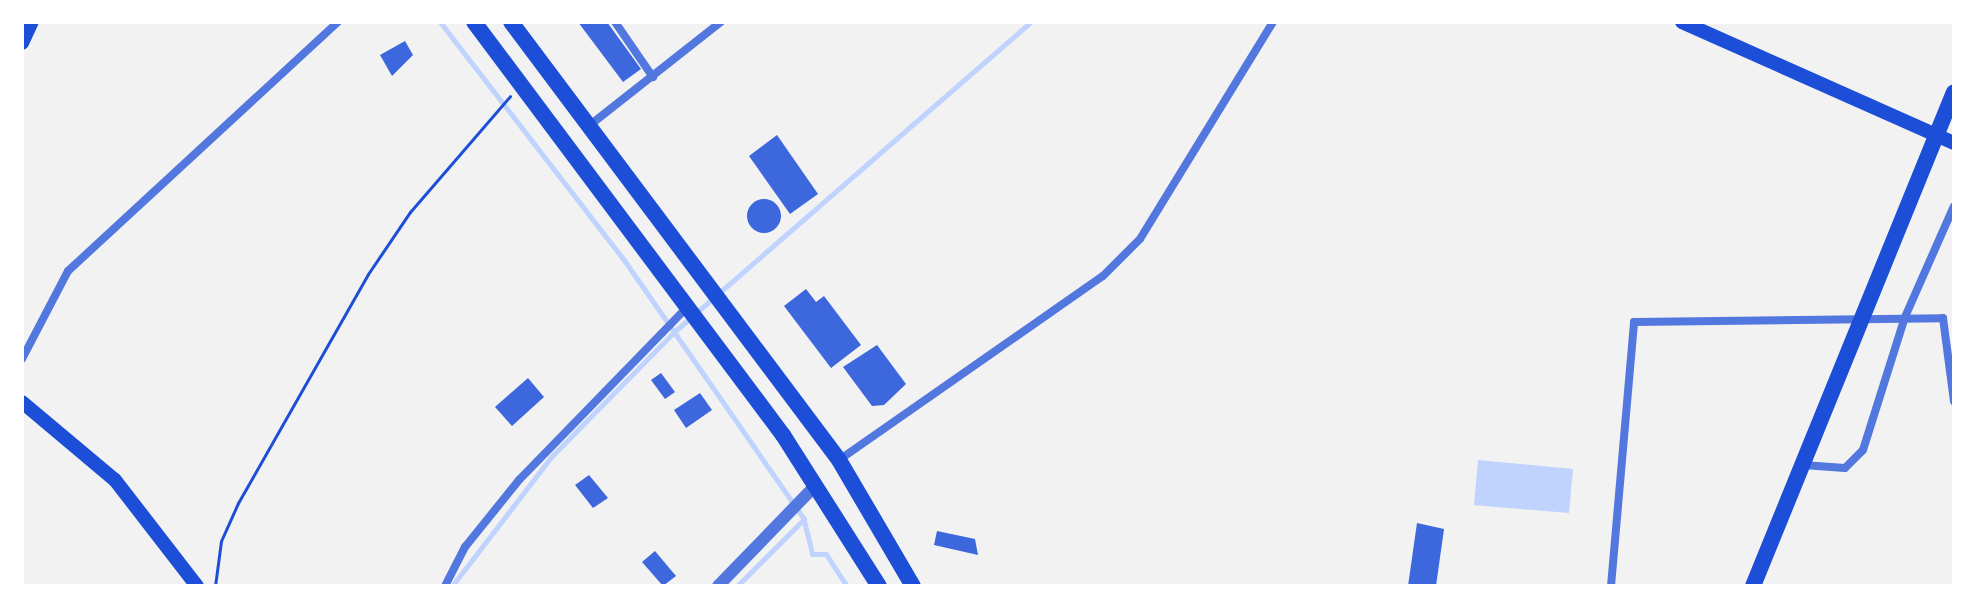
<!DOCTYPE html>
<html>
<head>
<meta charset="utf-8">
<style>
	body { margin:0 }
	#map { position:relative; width:1976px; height:608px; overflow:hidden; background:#f2f2f2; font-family:"Fira Sans",sans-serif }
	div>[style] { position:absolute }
	.water>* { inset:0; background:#bfd3fe }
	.stream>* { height:5px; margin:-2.5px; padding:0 2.5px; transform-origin:2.5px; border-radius:2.5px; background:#bfd3fe }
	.building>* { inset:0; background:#3d67dc }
	.round { border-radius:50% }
	.path>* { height:3px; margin:-1.5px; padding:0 1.5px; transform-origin:1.5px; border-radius:1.5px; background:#1d4ed8 }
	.minor>* { height:8px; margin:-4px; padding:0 4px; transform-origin:4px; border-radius:4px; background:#5277de }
	.tertiary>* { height:12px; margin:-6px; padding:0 6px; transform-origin:6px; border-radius:6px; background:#5277de }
	.secondary>* { height:14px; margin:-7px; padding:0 7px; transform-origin:7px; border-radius:7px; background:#1d4ed8 }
	.primary>* { height:16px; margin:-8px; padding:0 8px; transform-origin:8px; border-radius:8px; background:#1d4ed8 }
	.trunk>* { height:16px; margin:-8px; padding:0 8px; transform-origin:8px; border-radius:8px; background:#1d4ed8 }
	span { translate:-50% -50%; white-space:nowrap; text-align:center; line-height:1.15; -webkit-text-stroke:8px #fff; paint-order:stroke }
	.frame { position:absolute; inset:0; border:24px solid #fff; pointer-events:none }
</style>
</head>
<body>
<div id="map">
	<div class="water">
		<i style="clip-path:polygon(1478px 460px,1573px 469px,1569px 513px,1474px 505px)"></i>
	</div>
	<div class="stream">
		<i style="left:440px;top:22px;width:301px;rotate:52.3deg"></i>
		<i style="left:624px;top:260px;width:315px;rotate:55.2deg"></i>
		<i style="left:804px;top:519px;width:95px;rotate:135deg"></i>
		<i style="left:803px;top:517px;width:38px;rotate:76deg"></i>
		<i style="left:812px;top:554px;width:14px"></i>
		<i style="left:826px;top:554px;width:38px;rotate:57deg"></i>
		<i style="left:452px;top:586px;width:163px;rotate:-52.5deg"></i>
		<i style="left:551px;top:457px;width:175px;rotate:-45.5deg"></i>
		<i style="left:674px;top:332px;width:473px;rotate:-41deg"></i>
	</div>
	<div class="building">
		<i style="clip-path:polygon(578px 22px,607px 22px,641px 69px,623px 82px)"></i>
		<i style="clip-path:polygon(405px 41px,413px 55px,392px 76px,380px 55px)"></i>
		<i style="clip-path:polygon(777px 135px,818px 194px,790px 214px,749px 156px)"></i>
		<i class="round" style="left:747px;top:199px;width:34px;height:34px"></i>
		<i style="clip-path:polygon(806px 289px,816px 302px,824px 296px,861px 345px,831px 368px,784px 306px)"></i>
		<i style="clip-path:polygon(877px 345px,906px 384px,884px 405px,872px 406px,843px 367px)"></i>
		<i style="clip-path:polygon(661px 373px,675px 392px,665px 399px,651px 380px)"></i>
		<i style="clip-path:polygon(528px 378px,544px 397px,512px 426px,495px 407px)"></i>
		<i style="clip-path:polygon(700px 393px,712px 410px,686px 428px,674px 410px)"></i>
		<i style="clip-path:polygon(589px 475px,608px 498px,593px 508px,575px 485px)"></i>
		<i style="clip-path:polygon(1417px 523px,1444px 529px,1436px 586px,1408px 586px)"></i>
		<i style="clip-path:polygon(937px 531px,975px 539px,978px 555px,934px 545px)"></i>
		<i style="clip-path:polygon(655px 551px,676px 576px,663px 586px,642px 562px)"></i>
	</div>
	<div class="path">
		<i style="left:215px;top:586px;width:45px;rotate:-82.4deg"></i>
		<i style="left:221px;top:541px;width:42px;rotate:-65.9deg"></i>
		<i style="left:238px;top:503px;width:263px;rotate:-60.4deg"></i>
		<i style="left:368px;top:274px;width:75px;rotate:-55.9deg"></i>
		<i style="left:410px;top:212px;width:153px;rotate:-49.2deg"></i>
	</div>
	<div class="minor">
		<i style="left:615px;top:22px;width:67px;rotate:55.4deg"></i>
		<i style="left:590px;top:125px;width:167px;rotate:-38.2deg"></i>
		<i style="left:22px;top:359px;width:99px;rotate:-62.4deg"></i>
		<i style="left:68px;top:271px;width:367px;rotate:-42.7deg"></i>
		<i style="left:839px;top:460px;width:322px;rotate:-34.9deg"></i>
		<i style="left:1103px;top:276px;width:52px;rotate:-45deg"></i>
		<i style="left:1140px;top:239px;width:255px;rotate:-58.5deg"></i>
		<i style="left:1803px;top:465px;width:42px;rotate:4.1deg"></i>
		<i style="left:1845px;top:468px;width:25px;rotate:-45deg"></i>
		<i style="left:1863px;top:450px;width:139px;rotate:-72.5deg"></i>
		<i style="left:1905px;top:317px;width:121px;rotate:-66.2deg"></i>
		<i style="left:445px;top:586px;width:44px;rotate:-62.9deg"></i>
		<i style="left:465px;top:547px;width:86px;rotate:-51.1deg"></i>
		<i style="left:519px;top:480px;width:241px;rotate:-45.8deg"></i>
		<i style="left:1611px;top:586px;width:265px;rotate:-85deg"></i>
		<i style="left:1634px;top:322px;width:309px;rotate:-0.7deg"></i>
		<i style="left:1943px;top:318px;width:84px;rotate:82.5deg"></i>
	</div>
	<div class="tertiary">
		<i style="left:718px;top:586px;width:141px;rotate:-45.9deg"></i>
	</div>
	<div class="secondary">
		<i style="left:1682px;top:22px;width:298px;rotate:24deg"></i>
		<i style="left:22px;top:43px;width:23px;rotate:-65deg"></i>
		<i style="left:22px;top:402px;width:121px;rotate:40deg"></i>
		<i style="left:115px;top:480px;width:134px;rotate:52.3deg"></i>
	</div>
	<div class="primary">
		<i style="left:1753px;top:586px;width:533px;rotate:-67.86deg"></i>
	</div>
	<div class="trunk">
		<i style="left:474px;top:22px;width:516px;rotate:53.2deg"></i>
		<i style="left:783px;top:435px;width:179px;rotate:57.6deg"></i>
		<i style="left:511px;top:22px;width:547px;rotate:53.17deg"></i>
		<i style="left:839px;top:460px;width:146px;rotate:59.6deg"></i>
	</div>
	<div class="frame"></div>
</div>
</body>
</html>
